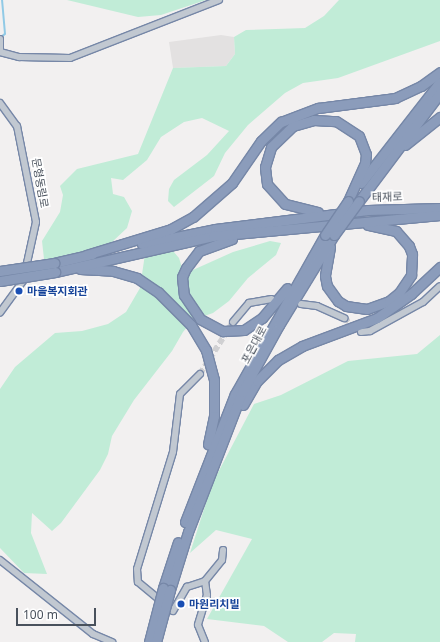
<!DOCTYPE html>
<html>
<head>
<meta charset="utf-8">
<style>
	body { margin:0 }
	#map { position:relative; width:440px; height:642px; overflow:hidden; background:#f2f0f0; font-family:"Noto Sans","Noto Sans KR",sans-serif }
	div>[style] { position:absolute }
	.education>* { inset:0; background:#e3e1e1 }
	.green>* { inset:0; background:#c1ecd7 }
	.stream>* { height:1.5px; margin:-0.75px; padding:0 0.75px; transform-origin:0.75px; border-radius:0.75px; background:#91cae6 }
	.minor-tunnel>* { height:6px; margin-top:-3px; transform-origin:0; background:repeating-linear-gradient(90deg,#d0d0d2 0 6px,transparent 0 9px) }
	.roads { filter:drop-shadow(1px 0 #7687a7) drop-shadow(-1px 0 #7687a7) drop-shadow(0 1px #7687a7) drop-shadow(0 -1px #7687a7) }
	.minor>* { height:6px; margin:-3px; padding:0 3px; transform-origin:3px; border-radius:3px; background:#c1c8d1 }
	.highway>* { height:9px; margin:-4.5px; padding:0 4.5px; transform-origin:4.5px; border-radius:4.5px; background:#8b9cbb }
	.bridges { filter:drop-shadow(1px 0 #7687a7) drop-shadow(-1px 0 #7687a7) drop-shadow(0 1px #7687a7) drop-shadow(0 -1px #7687a7) }
	.highway-bridge>* { height:9px; margin:-4.5px; padding:0 4.5px; transform-origin:4.5px; border-radius:4.5px; background:#8b9cbb }
	.dots>* { width:11px; height:11px; translate:-50% -50%; box-sizing:border-box; border:2px solid #fff; border-radius:50% }
	span { translate:-50% -50%; white-space:nowrap; text-align:center; line-height:1.15; -webkit-text-stroke:3.5px #fff; paint-order:stroke }
	.street-label { font-size:11px; color:#49515c }
	.transit-label { font-size:11px; color:#164399; font-weight:700 }
	.left { translate:0 -50%; text-align:left }
	.scale { position:absolute; left:16px; top:608px; width:80px; height:18px; box-sizing:border-box; border:2px solid #49515c; border-top:0; padding-left:5px; font-size:12px; line-height:14px; white-space:nowrap; color:#49515c; -webkit-text-stroke:3px #fff; paint-order:stroke }
</style>
</head>
<body>
<div id="map">
	<div class="education">
		<i style="clip-path:polygon(221px 35px,234px 37px,235px 54px,226px 66px,173px 68px,169px 42px)"></i>
	</div>
	<div class="green">
		<i style="clip-path:polygon(67px 0,206px 0,161px 15px,138px 17px)"></i>
		<i style="clip-path:polygon(339px 0,440px 0,440px 41px,338px 78px,303px 83px,285px 93px,248px 125px,225px 153px,214px 176px,174px 207px,168px 201px,169px 189px,174px 180px,207px 155px,229px 131px,202px 118px,184px 122px,161px 137px,147px 160px,123px 180px,111px 178px,113px 194px,124px 197px,132px 211px,127px 228px,95px 258px,58px 270px,45px 268px,42px 241px,60px 212px,63px 195px,60px 186px,77px 169px,138px 154px,173px 68px,226px 66px,235px 54px,234px 37px,246px 30px,305px 28px,324px 16px)"></i>
		<i style="clip-path:polygon(270px 241px,281px 243px,276px 255px,248px 278px,229px 301px,213px 313px,193px 320px,183px 332px,172px 351px,134px 400px,112px 436px,108px 454px,100px 470px,61px 523px,52px 531px,32px 513px,31px 533px,47px 574px,24px 573px,0 548px,0 389px,15px 367px,55px 333px,82px 331px,108px 324px,126px 312px,140px 288px,145px 254px,167px 244px,179px 258px,184px 274px,233px 252px)"></i>
		<i style="clip-path:polygon(440px 335px,440px 642px,355px 642px,356px 634px,334px 633px,322px 642px,288px 642px,264px 626px,207px 619px,252px 539px,216px 530px,190px 553px,212px 484px,254px 404px,281px 395px,348px 361px,417px 354px)"></i>
	</div>
	<div class="stream">
		<i style="left:0;top:38px;width:6px;rotate:-39deg"></i>
		<i style="left:5px;top:34px;width:34px;rotate:-95deg"></i>
	</div>
	<div class="minor-tunnel">
		<i style="left:344px;top:318px;width:16px;rotate:38deg"></i>
		<i style="left:200px;top:374px;width:62px;rotate:-57.6deg"></i>
	</div>
	<div class="roads">
		<div class="minor">
			<i style="left:0;top:39px;width:13px;rotate:90deg"></i>
			<i style="left:0;top:52px;width:20px;rotate:15deg"></i>
			<i style="left:19px;top:57px;width:51px;rotate:1.1deg"></i>
			<i style="left:70px;top:58px;width:160px;rotate:-21.3deg"></i>
			<i style="left:0;top:103px;width:29px;rotate:54deg"></i>
			<i style="left:17px;top:126px;width:98px;rotate:78.8deg"></i>
			<i style="left:36px;top:222px;width:60px;rotate:102.4deg"></i>
			<i style="left:23px;top:281px;width:39px;rotate:126deg"></i>
			<i style="left:301px;top:304px;width:16px;rotate:7deg"></i>
			<i style="left:317px;top:306px;width:30px;rotate:24deg"></i>
			<i style="left:233px;top:322px;width:25px;rotate:-50deg"></i>
			<i style="left:249px;top:303px;width:23px;rotate:-10deg"></i>
			<i style="left:361px;top:332px;width:9px;rotate:-6deg"></i>
			<i style="left:370px;top:331px;width:60px;rotate:-28.7deg"></i>
			<i style="left:423px;top:302px;width:23px;rotate:-43deg"></i>
			<i style="left:200px;top:374px;width:28px;rotate:135deg"></i>
			<i style="left:180px;top:394px;width:58px;rotate:96.9deg"></i>
			<i style="left:173px;top:452px;width:122px;rotate:107.1deg"></i>
			<i style="left:137px;top:569px;width:13px;rotate:86deg"></i>
			<i style="left:138px;top:582px;width:45px;rotate:39.6deg"></i>
			<i style="left:173px;top:611px;width:28px;rotate:-60deg"></i>
			<i style="left:187px;top:587px;width:19px;rotate:-18deg"></i>
			<i style="left:205px;top:581px;width:27px;rotate:-51deg"></i>
			<i style="left:222px;top:560px;width:10px;rotate:-84deg"></i>
			<i style="left:0;top:560px;width:119px;rotate:38.5deg"></i>
			<i style="left:93px;top:634px;width:21px;rotate:23deg"></i>
			<i style="left:205px;top:581px;width:14px;rotate:82deg"></i>
			<i style="left:207px;top:595px;width:31px;rotate:107deg"></i>
			<i style="left:198px;top:625px;width:18px;rotate:68deg"></i>
		</div>
		<div class="highway">
			<i style="left:405px;top:145px;width:45px;rotate:-38.7deg"></i>
			<i style="left:361px;top:183px;width:128px;rotate:-52deg"></i>
			<i style="left:359px;top:201px;width:135px;rotate:-53.1deg"></i>
			<i style="left:318px;top:212px;width:34px;rotate:-166deg"></i>
			<i style="left:285px;top:204px;width:27px;rotate:-132deg"></i>
			<i style="left:267px;top:184px;width:17px;rotate:-97deg"></i>
			<i style="left:265px;top:167px;width:21px;rotate:-73deg"></i>
			<i style="left:271px;top:147px;width:30px;rotate:-44deg"></i>
			<i style="left:293px;top:126px;width:22px;rotate:-16deg"></i>
			<i style="left:314px;top:120px;width:22px;rotate:3deg"></i>
			<i style="left:336px;top:121px;width:27px;rotate:33deg"></i>
			<i style="left:359px;top:136px;width:19px;rotate:69deg"></i>
			<i style="left:366px;top:154px;width:9px;rotate:96deg"></i>
			<i style="left:365px;top:163px;width:42px;rotate:114.1deg"></i>
			<i style="left:232px;top:239px;width:35px;rotate:160deg"></i>
			<i style="left:199px;top:251px;width:21px;rotate:127deg"></i>
			<i style="left:186px;top:268px;width:10px;rotate:114deg"></i>
			<i style="left:182px;top:277px;width:18px;rotate:84deg"></i>
			<i style="left:184px;top:295px;width:29px;rotate:56deg"></i>
			<i style="left:200px;top:319px;width:26px;rotate:28deg"></i>
			<i style="left:223px;top:331px;width:21px;rotate:-3deg"></i>
			<i style="left:244px;top:330px;width:22px;rotate:-34deg"></i>
			<i style="left:262px;top:318px;width:39px;rotate:-50deg"></i>
			<i style="left:142px;top:244px;width:75px;rotate:-11.6deg"></i>
			<i style="left:215px;top:229px;width:154px;rotate:-7.1deg"></i>
			<i style="left:368px;top:210px;width:72px;rotate:-1.6deg"></i>
			<i style="left:330px;top:247px;width:29px;rotate:100deg"></i>
			<i style="left:325px;top:276px;width:10px;rotate:79deg"></i>
			<i style="left:327px;top:286px;width:19px;rotate:54deg"></i>
			<i style="left:338px;top:301px;width:9px;rotate:32deg"></i>
			<i style="left:346px;top:306px;width:21px;rotate:8deg"></i>
			<i style="left:367px;top:309px;width:23px;rotate:-20deg"></i>
			<i style="left:389px;top:301px;width:13px;rotate:-39deg"></i>
			<i style="left:399px;top:293px;width:22px;rotate:-56deg"></i>
			<i style="left:411px;top:275px;width:21px;rotate:-87deg"></i>
			<i style="left:412px;top:254px;width:9px;rotate:-111deg"></i>
			<i style="left:409px;top:246px;width:20px;rotate:-131deg"></i>
			<i style="left:396px;top:231px;width:29px;rotate:-168deg"></i>
			<i style="left:86px;top:255px;width:89px;rotate:-17deg"></i>
			<i style="left:171px;top:229px;width:25px;rotate:-29deg"></i>
			<i style="left:193px;top:217px;width:52px;rotate:-41.1deg"></i>
			<i style="left:232px;top:183px;width:51px;rotate:-55.4deg"></i>
			<i style="left:261px;top:141px;width:28px;rotate:-44deg"></i>
			<i style="left:281px;top:122px;width:40px;rotate:-21deg"></i>
			<i style="left:318px;top:108px;width:78px;rotate:-7.4deg"></i>
			<i style="left:395px;top:98px;width:29px;rotate:-25deg"></i>
			<i style="left:421px;top:86px;width:24px;rotate:-36deg"></i>
			<i style="left:54px;top:263px;width:39px;rotate:-13deg"></i>
			<i style="left:80px;top:269px;width:33px;rotate:3deg"></i>
			<i style="left:113px;top:271px;width:25px;rotate:16deg"></i>
			<i style="left:137px;top:278px;width:25px;rotate:34deg"></i>
			<i style="left:158px;top:292px;width:47px;rotate:45deg"></i>
			<i style="left:191px;top:325px;width:29px;rotate:59deg"></i>
			<i style="left:206px;top:350px;width:31px;rotate:75deg"></i>
			<i style="left:214px;top:380px;width:36px;rotate:90deg"></i>
			<i style="left:214px;top:416px;width:29px;rotate:102deg"></i>
			<i style="left:55px;top:272px;width:162px;rotate:-12.8deg"></i>
			<i style="left:213px;top:236px;width:228px;rotate:-5.3deg"></i>
			<i style="left:243px;top:405px;width:28px;rotate:-60deg"></i>
			<i style="left:257px;top:381px;width:30px;rotate:-45deg"></i>
			<i style="left:278px;top:360px;width:28px;rotate:-30deg"></i>
			<i style="left:302px;top:346px;width:80px;rotate:-20.5deg"></i>
			<i style="left:377px;top:318px;width:42px;rotate:-35.2deg"></i>
			<i style="left:411px;top:294px;width:40px;rotate:-43deg"></i>
			<i style="left:185px;top:522px;width:137px;rotate:-68.7deg"></i>
			<i style="left:235px;top:394px;width:183px;rotate:-60.5deg"></i>
			<i style="left:163px;top:588px;width:48px;rotate:-71.9deg"></i>
			<i style="left:170px;top:590px;width:61px;rotate:-72.8deg"></i>
			<i style="left:188px;top:532px;width:150px;rotate:-68.9deg"></i>
			<i style="left:242px;top:392px;width:77px;rotate:-61.1deg"></i>
			<i style="left:279px;top:325px;width:105px;rotate:-58.6deg"></i>
		</div>
	</div>
	<div class="bridges">
		<div class="highway-bridge">
			<i style="left:325px;top:235px;width:41px;rotate:-55.9deg"></i>
			<i style="left:334px;top:235px;width:42px;rotate:-53.7deg"></i>
			<i style="left:0;top:271px;width:55px;rotate:-8.4deg"></i>
			<i style="left:0;top:281px;width:56px;rotate:-9.3deg"></i>
			<i style="left:149px;top:642px;width:56px;rotate:-75.5deg"></i>
			<i style="left:156px;top:642px;width:54px;rotate:-74.9deg"></i>
		</div>
	</div>
	<div class="dots">
		<i style="left:19px;top:291px;background:#1a4fb4"></i>
		<i style="left:181px;top:604px;background:#1a4fb4"></i>
	</div>
	<div class="street-label">
		<span style="left:40px;top:183px;rotate:80deg">문형동림로</span>
		<span style="left:387px;top:197px;rotate:-2deg">태재로</span>
		<span style="left:254px;top:345px;rotate:-62deg">포은대로</span>
	</div>
	<div class="transit-label">
		<span class="left" style="left:27px;top:291px">마을복지회관</span>
		<span class="left" style="left:189px;top:604px">마원리치빌</span>
	</div>
	<div class="scale">100 m</div>
</div>
</body>
</html>
